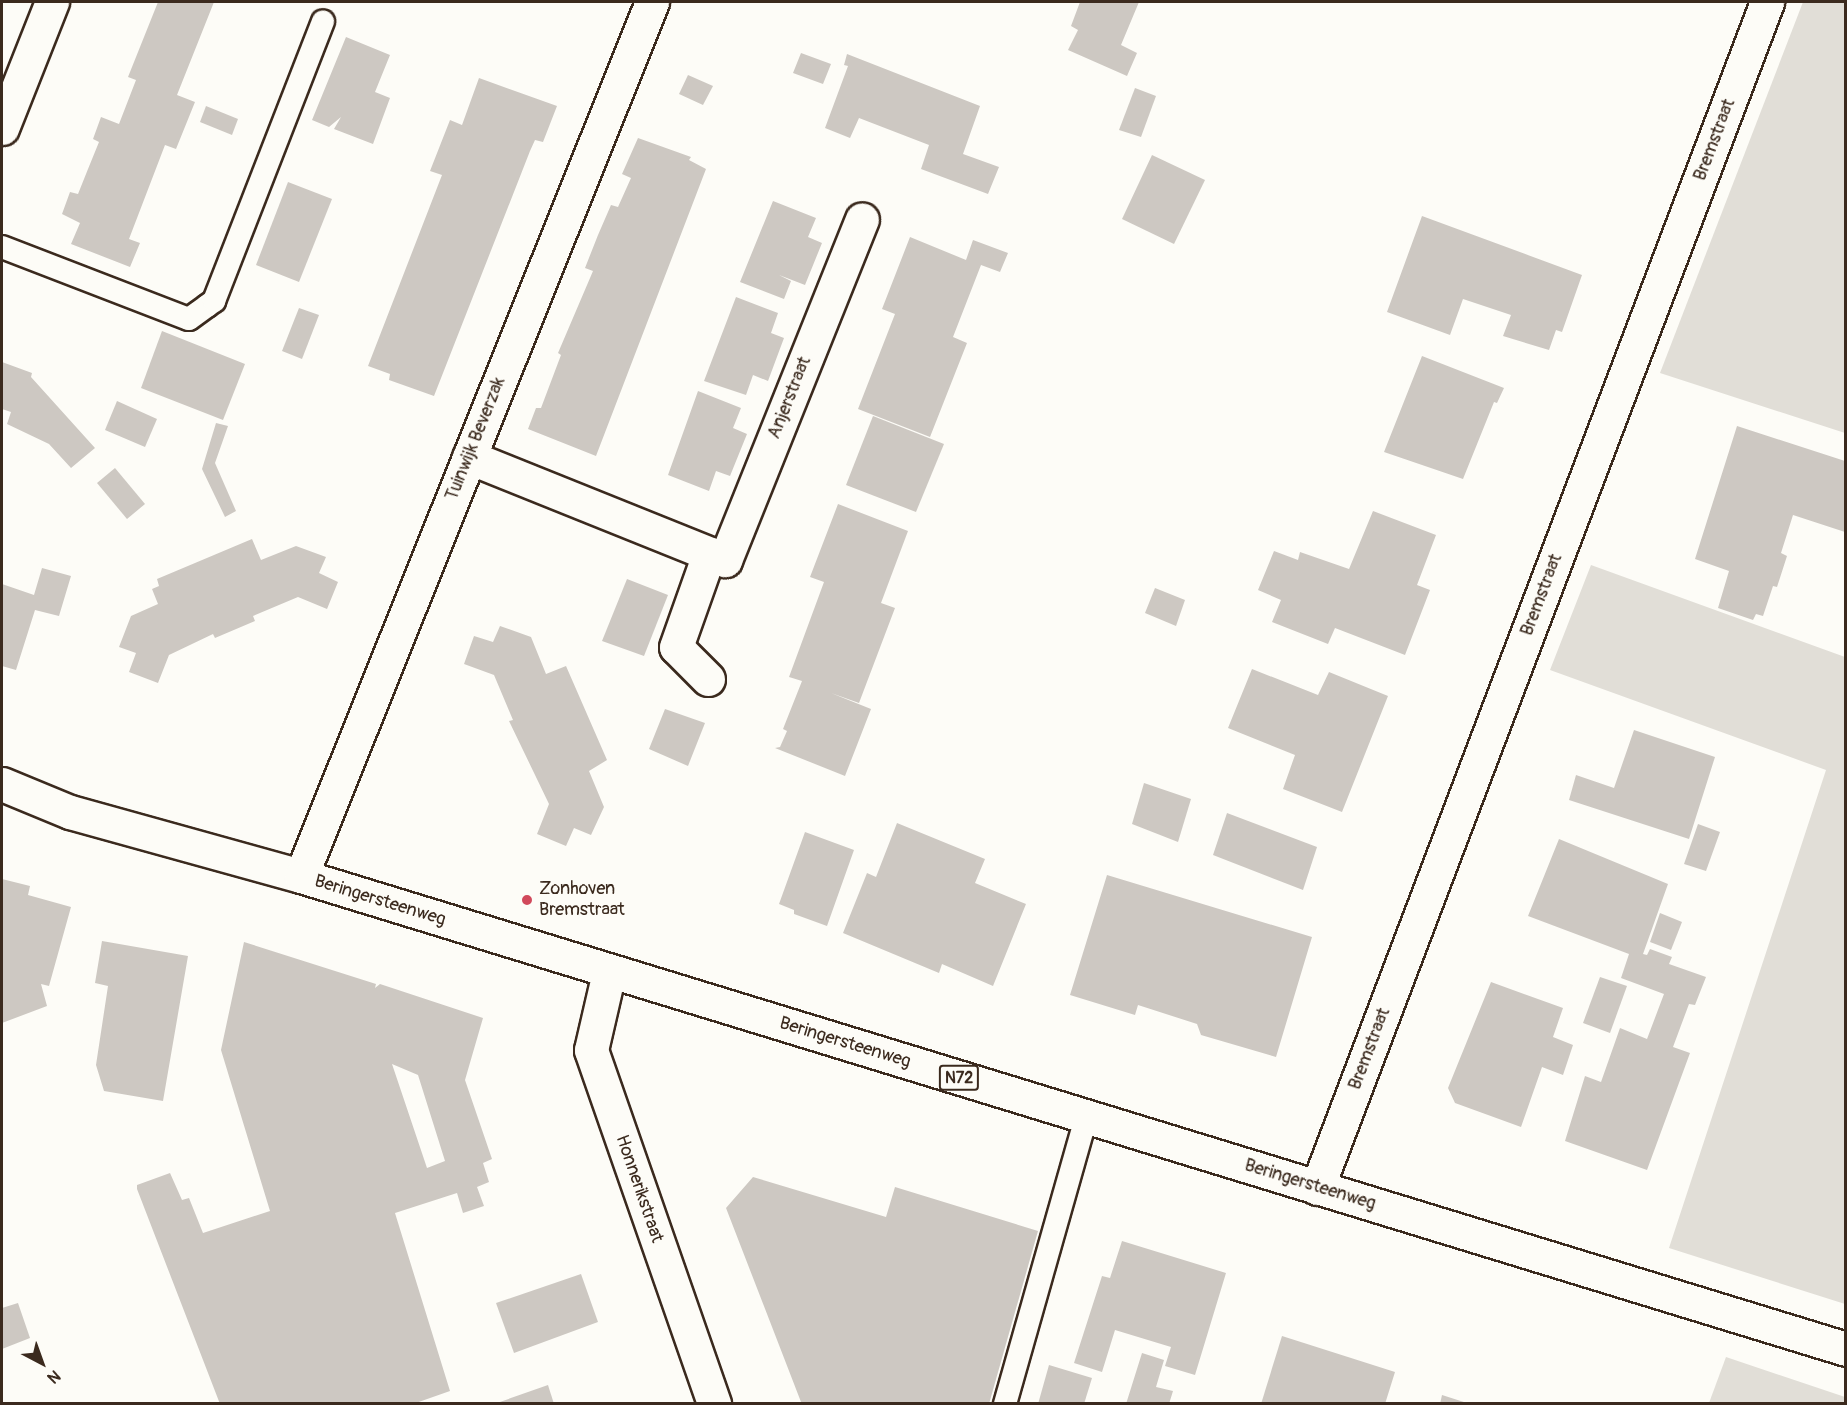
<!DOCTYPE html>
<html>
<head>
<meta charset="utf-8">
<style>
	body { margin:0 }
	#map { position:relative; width:1847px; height:1405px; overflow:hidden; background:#fdfcf7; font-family:Pangolin,sans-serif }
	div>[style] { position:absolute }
	.green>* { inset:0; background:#e1ded7 }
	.building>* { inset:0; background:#cdc8c2 }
	.roads { filter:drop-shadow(2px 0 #3b2a1e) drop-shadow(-2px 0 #3b2a1e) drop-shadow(0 2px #3b2a1e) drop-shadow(0 -2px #3b2a1e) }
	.lane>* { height:22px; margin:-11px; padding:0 11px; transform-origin:11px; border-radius:11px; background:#fdfcf7 }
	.street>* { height:33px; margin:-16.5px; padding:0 16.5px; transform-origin:16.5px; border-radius:16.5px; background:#fdfcf7 }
	.primary>* { height:33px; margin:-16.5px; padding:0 16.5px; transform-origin:16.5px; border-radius:16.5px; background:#fdfcf7 }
	.dots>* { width:16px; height:16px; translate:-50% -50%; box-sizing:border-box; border:3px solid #fdfcf7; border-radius:50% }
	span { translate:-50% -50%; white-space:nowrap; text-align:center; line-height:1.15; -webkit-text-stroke:4.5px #fdfcf7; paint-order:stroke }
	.shield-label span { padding:2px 4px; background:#fdfcf7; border:2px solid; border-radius:4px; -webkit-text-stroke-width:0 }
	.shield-label { font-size:16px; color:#3b2a1e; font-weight:700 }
	.street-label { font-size:18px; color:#3b2a1e }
	.poi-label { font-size:18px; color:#3b2a1e }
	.left { translate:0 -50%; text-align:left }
	.frame { position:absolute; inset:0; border:3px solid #3b2a1e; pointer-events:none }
	.north { position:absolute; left:12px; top:1333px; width:60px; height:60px; -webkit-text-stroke:4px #fdfcf7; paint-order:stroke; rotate:139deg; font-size:16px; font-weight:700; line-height:24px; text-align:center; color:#3b2a1e }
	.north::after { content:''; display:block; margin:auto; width:21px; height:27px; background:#3b2a1e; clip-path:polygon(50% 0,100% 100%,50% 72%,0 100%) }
</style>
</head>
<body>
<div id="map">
	<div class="green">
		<i style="clip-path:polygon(1803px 2px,1845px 2px,1845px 433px,1660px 373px)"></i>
		<i style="clip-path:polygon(1591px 565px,1845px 657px,1845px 1304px,1669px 1248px,1826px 770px,1550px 670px)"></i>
		<i style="clip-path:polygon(1726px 1357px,1845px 1397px,1845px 1403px,1709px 1403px)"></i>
	</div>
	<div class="building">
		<i style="clip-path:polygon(158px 2px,214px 2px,177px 95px,195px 102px,176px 149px,165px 145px,129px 239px,140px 243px,130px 267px,71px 244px,80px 223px,62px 214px,70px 192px,78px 194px,88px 169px,99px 142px,93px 139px,101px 117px,119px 124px,136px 80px,128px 77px)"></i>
		<i style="clip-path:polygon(1080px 2px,1139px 2px,1121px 45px,1137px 53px,1127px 76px,1068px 50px,1078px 30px,1071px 26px)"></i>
		<i style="clip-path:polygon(346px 37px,390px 55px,375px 92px,390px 98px,373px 144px,334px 129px,341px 117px,329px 127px,312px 120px)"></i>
		<i style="clip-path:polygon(801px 53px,831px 64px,823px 84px,793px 73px)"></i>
		<i style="clip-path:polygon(847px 54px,980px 106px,963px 154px,999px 167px,988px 194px,921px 169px,929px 145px,859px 118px,850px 138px,825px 128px,848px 66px,844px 65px)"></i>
		<i style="clip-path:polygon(688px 75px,713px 86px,703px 105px,679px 94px)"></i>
		<i style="clip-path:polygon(479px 78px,557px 106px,543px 142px,535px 140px,530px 151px,434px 396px,389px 380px,390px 374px,368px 366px,442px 175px,430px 171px,450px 120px,462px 125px)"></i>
		<i style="clip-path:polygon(1135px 88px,1156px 96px,1141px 137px,1119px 130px)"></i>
		<i style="clip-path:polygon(206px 106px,238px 119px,232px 135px,200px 122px)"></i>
		<i style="clip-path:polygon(638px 138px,691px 157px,689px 160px,706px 169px,596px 456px,528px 429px,536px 408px,541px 408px,561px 355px,558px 353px,593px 271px,585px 268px,598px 235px,611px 205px,618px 207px,631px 178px,622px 174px)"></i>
		<i style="clip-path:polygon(1152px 155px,1205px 180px,1174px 244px,1122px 219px)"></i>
		<i style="clip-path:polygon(288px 182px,332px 199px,299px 282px,256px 265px)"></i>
		<i style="clip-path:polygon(773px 201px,816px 218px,808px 237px,822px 243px,805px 285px,779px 275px,791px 281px,784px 299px,740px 282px)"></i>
		<i style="clip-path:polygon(1422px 216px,1582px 275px,1562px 332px,1556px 330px,1549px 350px,1503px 336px,1511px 315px,1463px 299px,1450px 335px,1387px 312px)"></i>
		<i style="clip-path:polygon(910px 237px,966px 260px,973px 240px,1008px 253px,1000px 272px,981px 265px,953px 337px,967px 343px,930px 437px,858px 409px,895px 314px,882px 309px)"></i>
		<i style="clip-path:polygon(736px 297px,778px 313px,771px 333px,784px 338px,768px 381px,753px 375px,746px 395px,704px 381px)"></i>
		<i style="clip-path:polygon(299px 308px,319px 315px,302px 359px,282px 351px)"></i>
		<i style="clip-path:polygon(162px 331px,245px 364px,223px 420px,141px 388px)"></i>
		<i style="clip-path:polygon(1422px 356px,1504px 388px,1497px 403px,1494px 402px,1463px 479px,1384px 452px)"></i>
		<i style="clip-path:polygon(2px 362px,32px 373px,31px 377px,95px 448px,71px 468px,49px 444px,7px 424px,11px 412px,2px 409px)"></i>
		<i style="clip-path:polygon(698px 391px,741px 408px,733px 428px,747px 434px,730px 476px,716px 471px,709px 491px,668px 475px)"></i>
		<i style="clip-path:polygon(117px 401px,157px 419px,145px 447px,105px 430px)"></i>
		<i style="clip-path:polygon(873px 416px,944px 444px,916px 512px,846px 485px)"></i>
		<i style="clip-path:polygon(216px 423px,228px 426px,215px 463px,236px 511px,225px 517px,202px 469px)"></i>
		<i style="clip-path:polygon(1737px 426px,1845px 461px,1845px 532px,1793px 515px,1781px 553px,1787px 556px,1777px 587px,1773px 586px,1763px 616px,1756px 614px,1753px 620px,1718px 608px,1729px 571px,1695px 559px)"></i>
		<i style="clip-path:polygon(115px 468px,145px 504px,127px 519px,97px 483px)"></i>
		<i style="clip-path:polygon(838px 504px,908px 531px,881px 603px,895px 608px,859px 703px,831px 693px,871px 709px,845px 776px,775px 748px,780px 747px,787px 731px,783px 729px,802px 681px,789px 677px,824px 582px,810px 577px)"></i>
		<i style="clip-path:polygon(1373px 511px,1436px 535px,1417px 585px,1430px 590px,1405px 655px,1335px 628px,1328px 644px,1272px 622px,1281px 600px,1258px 590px,1274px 551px,1298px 560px,1300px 552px,1349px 569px)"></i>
		<i style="clip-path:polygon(252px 539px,261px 560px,296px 546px,326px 557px,319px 573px,338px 582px,327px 609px,298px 597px,253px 616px,255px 621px,215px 638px,213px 634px,169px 655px,158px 683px,129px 672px,136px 653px,119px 647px,131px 616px,158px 604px,152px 589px,159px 586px,157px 579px)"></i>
		<i style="clip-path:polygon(42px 568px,71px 576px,59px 616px,35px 610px,16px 670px,2px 666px,2px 584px,34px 595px)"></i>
		<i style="clip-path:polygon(627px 579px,668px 595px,644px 656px,602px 641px)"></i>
		<i style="clip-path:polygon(1155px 588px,1185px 600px,1176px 626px,1145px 613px)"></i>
		<i style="clip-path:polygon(500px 626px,531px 637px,546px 674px,566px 666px,607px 760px,589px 771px,604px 807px,591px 835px,574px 828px,566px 846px,537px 834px,549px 804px,509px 721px,513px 720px,494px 675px,464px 664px,474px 636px,493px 642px)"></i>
		<i style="clip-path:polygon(1252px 669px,1318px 695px,1329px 672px,1388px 696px,1342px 812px,1283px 789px,1295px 755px,1228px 728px)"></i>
		<i style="clip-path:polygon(665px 709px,705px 723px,688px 766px,649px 749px)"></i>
		<i style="clip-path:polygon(1634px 730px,1715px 757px,1689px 839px,1569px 800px,1576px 775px,1614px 788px)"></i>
		<i style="clip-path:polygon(1144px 783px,1191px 799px,1178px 842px,1132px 824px)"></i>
		<i style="clip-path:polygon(1227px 813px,1317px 847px,1303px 890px,1213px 855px)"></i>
		<i style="clip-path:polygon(897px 823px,985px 859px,975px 883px,1026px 904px,993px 986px,942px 964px,939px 973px,843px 933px,867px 873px,876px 877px)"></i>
		<i style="clip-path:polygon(1698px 824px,1720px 832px,1706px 871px,1684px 864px)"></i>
		<i style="clip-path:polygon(805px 832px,854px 850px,827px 926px,794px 914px,794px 910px,779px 904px)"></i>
		<i style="clip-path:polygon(1559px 839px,1668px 884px,1643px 954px,1647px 955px,1650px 949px,1672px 957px,1669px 964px,1706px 977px,1695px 1005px,1689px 1004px,1673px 1047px,1690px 1053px,1647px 1170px,1565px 1141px,1585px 1076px,1601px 1082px,1620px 1028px,1647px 1039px,1664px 994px,1621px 978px,1629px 954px,1528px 916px)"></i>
		<i style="clip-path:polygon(1107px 875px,1312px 937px,1276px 1057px,1201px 1035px,1197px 1024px,1138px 1005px,1135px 1015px,1070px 995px)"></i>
		<i style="clip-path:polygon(2px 879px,30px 886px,28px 895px,71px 907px,49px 986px,41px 984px,47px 1006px,2px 1023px)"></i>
		<i style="clip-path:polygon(1660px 913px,1682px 922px,1671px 950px,1650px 942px)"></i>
		<i style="clip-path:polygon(102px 941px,188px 956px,163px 1101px,104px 1091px,96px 1065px,108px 986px,95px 983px)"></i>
		<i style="clip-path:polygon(evenodd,244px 942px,376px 984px,375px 988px,380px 984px,483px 1018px,465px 1080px,492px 1159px,483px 1163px,489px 1182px,477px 1187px,484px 1206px,463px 1213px,457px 1193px,395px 1213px,450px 1391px,413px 1404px,220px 1404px,137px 1189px,137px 1185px,170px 1173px,182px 1200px,189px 1198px,203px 1233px,270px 1211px,221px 1050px,244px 942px,392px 1064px,418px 1075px,445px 1161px,427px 1168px,392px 1064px)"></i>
		<i style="clip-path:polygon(1600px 977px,1627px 986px,1610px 1033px,1583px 1023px)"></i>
		<i style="clip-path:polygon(1491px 982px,1563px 1008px,1553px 1037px,1573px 1045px,1563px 1075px,1542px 1067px,1521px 1127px,1455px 1103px,1448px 1088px)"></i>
		<i style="clip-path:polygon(753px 1177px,886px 1217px,895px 1187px,1038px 1231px,989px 1404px,801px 1402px,726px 1208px)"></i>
		<i style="clip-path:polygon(1122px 1241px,1226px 1273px,1195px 1375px,1165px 1366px,1171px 1347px,1115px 1330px,1102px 1372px,1074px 1363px,1102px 1276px,1110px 1278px)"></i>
		<i style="clip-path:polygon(581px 1274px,598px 1322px,514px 1353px,496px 1303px)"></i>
		<i style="clip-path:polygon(18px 1303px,30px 1338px,2px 1349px,2px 1308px)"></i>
		<i style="clip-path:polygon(1282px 1336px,1395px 1372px,1385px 1404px,1261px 1404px)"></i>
		<i style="clip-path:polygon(1142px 1353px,1164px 1360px,1156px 1387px,1173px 1391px,1169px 1404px,1126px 1404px)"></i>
		<i style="clip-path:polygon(1049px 1365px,1092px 1378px,1084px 1404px,1038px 1404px)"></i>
		<i style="clip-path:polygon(548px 1385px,554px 1404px,497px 1404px,497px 1403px)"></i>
		<i style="clip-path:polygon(1442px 1395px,1467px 1403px,1467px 1404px,1440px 1404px)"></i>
	</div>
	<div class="roads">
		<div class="lane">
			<i style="left:2px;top:247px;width:200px;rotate:21.1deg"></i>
			<i style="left:189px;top:319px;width:22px;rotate:-36deg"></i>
			<i style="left:207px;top:306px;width:9px;rotate:-36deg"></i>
			<i style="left:214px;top:301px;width:300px;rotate:-68.7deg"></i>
			<i style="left:1005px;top:1404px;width:298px;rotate:-74.2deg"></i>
		</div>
		<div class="street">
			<i style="left:2px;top:128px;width:136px;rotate:-68.4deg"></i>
			<i style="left:469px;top:457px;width:276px;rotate:21.9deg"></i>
			<i style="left:725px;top:560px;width:367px;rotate:-68.1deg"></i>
			<i style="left:708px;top:679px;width:45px;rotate:-135deg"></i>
			<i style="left:676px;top:647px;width:99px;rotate:-70.5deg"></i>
			<i style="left:301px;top:876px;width:942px;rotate:-68.12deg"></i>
			<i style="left:609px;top:972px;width:80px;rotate:103deg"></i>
			<i style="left:591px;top:1050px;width:375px;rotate:70.8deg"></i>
			<i style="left:1317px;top:1188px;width:1269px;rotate:-69.22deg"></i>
		</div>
		<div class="primary">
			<i style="left:2px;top:784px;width:74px;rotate:22.4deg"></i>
			<i style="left:70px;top:812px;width:240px;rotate:15.5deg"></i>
			<i style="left:301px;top:876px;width:1616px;rotate:17.02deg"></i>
		</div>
	</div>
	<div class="dots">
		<i style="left:527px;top:900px;background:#d1495b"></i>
	</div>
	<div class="shield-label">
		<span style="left:959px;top:1078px">N72</span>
	</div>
	<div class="street-label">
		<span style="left:1715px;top:140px;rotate:-69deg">Bremstraat</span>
		<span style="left:790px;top:398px;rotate:-68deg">Anjerstraat</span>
		<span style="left:476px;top:439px;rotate:-68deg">Tuinwijk Beverzak</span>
		<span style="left:1542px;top:595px;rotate:-69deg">Bremstraat</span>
		<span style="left:380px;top:901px;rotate:17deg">Beringersteenweg</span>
		<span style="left:845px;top:1043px;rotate:17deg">Beringersteenweg</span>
		<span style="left:1370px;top:1049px;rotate:-69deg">Bremstraat</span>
		<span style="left:1310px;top:1185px;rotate:17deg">Beringersteenweg</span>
		<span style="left:639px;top:1189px;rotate:71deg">Honnerikstraat</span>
	</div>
	<div class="poi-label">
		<span class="left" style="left:539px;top:900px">Zonhoven<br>Bremstraat</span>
	</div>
	<div class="frame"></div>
	<div class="north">N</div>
</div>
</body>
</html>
